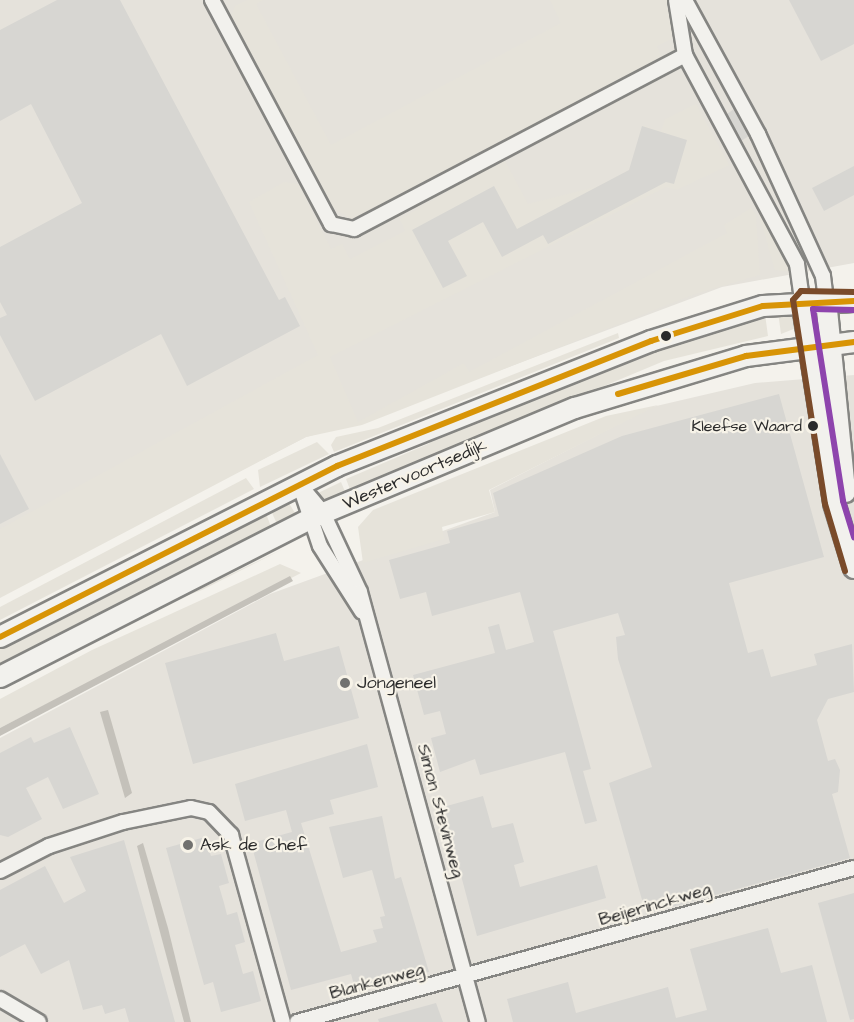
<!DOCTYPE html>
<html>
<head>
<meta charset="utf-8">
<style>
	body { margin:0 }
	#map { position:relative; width:854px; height:1022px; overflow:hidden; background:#f4f2ec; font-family:"Architects Daughter",sans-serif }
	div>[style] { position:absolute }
	.built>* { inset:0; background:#e5e2db }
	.green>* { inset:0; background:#e6e3da }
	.water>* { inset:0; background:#c4c1ba }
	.building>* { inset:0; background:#d7d6d2 }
	.roads { filter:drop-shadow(2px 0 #858582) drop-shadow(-2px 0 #858582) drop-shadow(0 2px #858582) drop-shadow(0 -2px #858582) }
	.street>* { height:14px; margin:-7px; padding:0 7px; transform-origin:7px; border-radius:7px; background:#f2f1ed }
	.secondary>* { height:20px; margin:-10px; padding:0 10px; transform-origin:10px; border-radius:10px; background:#f2f1ed }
	.bus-1>* { height:6px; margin:-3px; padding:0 3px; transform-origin:3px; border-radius:3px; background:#d89406 }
	.bus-2>* { height:6px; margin:-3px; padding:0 3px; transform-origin:3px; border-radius:3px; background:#7a4b2a }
	.bus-3>* { height:6px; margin:-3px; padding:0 3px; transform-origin:3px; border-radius:3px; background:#8e44ad }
	.dots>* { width:16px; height:16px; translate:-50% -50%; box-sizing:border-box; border:3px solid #f7f3e8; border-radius:50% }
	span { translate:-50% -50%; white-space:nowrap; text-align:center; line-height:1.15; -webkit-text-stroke:4.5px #f7f3e8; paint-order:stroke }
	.bus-label { font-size:16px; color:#2b2b2b }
	.right { translate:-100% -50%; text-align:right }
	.street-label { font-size:18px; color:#2b2b2b }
	.poi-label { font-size:18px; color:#2b2b2b }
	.left { translate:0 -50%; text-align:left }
</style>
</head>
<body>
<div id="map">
	<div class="built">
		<i style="clip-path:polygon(0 0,854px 0,854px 263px,722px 287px,362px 422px,306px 437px,0 594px)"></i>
		<i style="clip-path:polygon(854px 375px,854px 1022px,0 1022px,0 738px,270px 594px,495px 512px,490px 490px,652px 407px,755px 383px)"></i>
	</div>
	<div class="green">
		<i style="clip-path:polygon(247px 0,263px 0,256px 4px,331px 145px,561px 23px,550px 0,667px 0,673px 38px,657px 46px,662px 58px,352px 219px,332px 207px,229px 22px,235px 6px)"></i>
		<i style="clip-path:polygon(696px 104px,729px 165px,677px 190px,666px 187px,330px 357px,358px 422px,464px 363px,469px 372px,727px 233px,724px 225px,751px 208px,756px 215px,760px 275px,695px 294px,362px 425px,306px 437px,0 598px,0 529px,318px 355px,249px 202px,284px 182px,298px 184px,331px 249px,342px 244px,350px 259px,405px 231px,400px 219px,504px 159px,528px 204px,596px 187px,629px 170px,643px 125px,661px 131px,665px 119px)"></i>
		<i style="clip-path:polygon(756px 204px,782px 248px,791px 272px,775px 270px)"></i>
		<i style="clip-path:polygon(778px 312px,793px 313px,801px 326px,781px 334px)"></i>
		<i style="clip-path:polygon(765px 314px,768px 336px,664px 361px,351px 492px,346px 479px,428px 444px,469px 419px,694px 333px)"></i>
		<i style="clip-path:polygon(618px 333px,619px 338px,334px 452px,331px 445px,336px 437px,378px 428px)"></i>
		<i style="clip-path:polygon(658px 405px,489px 490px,495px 512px,442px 527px,444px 539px,363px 563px,358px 527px,373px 510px,606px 416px)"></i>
		<i style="clip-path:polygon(317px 442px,329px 454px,260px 487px,258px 470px)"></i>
		<i style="clip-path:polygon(246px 478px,254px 489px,0 620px,0 607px)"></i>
		<i style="clip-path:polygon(341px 482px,346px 494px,320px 502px,318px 493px)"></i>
		<i style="clip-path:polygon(287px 500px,295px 513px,277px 524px,269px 506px)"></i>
		<i style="clip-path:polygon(264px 508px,271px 527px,0 669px,0 645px)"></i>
		<i style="clip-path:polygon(283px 549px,202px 590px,161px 605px,0 691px,152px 606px,196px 591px)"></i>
		<i style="clip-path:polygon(280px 564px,301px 573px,0 728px,0 699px,92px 650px)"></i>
	</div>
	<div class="water">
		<i style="clip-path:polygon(290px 576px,293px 581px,0 736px,0 728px)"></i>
		<i style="clip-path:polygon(108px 710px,132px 793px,125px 798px,100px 712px)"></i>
		<i style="clip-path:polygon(143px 843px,168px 928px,191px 1022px,184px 1022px,137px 846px)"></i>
	</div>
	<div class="building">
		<i style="clip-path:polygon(57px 0,120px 0,279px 300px,285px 297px,300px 326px,187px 386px,161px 334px,35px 401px,0 335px,0 318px,7px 315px,0 302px,0 247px,82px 203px,31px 104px,0 121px,0 30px)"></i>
		<i style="clip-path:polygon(789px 0,854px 0,854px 44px,821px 61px)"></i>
		<i style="clip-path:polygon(734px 109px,749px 136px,741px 141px,727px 114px)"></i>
		<i style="clip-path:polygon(642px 126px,687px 140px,674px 184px,666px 182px,548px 244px,543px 235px,502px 257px,483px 222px,448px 241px,467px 276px,443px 288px,412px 230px,494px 186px,517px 229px,629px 170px)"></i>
		<i style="clip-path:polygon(854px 166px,854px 195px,824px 211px,812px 188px)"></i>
		<i style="clip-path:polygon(779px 394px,824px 557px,729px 583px,748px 653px,763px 649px,771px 677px,817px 665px,814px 654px,852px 644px,854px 692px,828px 699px,817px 720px,828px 761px,835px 759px,840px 770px,838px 792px,832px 794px,850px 858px,646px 914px,609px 783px,652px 767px,618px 659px,616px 637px,625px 635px,618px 613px,553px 631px,591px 769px,583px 771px,597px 821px,585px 824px,565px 752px,480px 775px,475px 759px,440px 772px,431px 738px,446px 734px,440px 711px,424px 715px,413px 675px,495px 653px,488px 627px,499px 624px,506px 650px,534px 642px,520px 592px,432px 616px,426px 592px,400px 599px,389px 560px,450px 543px,447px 531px,499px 516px,493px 493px,622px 436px)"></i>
		<i style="clip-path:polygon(0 454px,29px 509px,0 524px)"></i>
		<i style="clip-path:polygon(276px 633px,284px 661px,339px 646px,359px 718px,193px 764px,165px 663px)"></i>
		<i style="clip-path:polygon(70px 727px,99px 794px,63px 809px,48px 777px,26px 788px,42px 819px,8px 837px,0 835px,0 753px,31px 737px,34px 743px)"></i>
		<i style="clip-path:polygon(367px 744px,378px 787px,330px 800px,334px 814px,301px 823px,341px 952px,377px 942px,373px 930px,383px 928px,380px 917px,385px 916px,372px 870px,343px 878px,329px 827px,382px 816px,395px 879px,401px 877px,429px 972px,356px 992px,351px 974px,291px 990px,251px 843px,292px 832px,286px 810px,245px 821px,235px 784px)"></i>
		<i style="clip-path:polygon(483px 796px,492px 828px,513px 823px,524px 862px,514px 865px,520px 887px,597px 865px,606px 898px,477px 936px,443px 807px)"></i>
		<i style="clip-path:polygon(205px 837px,211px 856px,221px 854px,229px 883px,219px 886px,224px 903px,227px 915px,237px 912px,245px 942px,235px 945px,243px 974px,253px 971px,261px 1001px,221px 1012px,213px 982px,204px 985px,166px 848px)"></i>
		<i style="clip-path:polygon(124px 840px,149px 928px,175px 1022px,129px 1022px,125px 1008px,105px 1014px,102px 1005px,83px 1010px,69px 960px,41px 974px,25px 944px,0 957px,0 890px,45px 866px,64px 903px,86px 891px,70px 857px)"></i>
		<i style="clip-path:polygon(854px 893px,854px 1019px,850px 1020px,818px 903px)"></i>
		<i style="clip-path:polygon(768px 928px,781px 973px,812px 965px,827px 1022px,513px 1022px,507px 999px,568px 982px,576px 1013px,668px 987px,676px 1018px,707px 1010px,690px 949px)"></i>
		<i style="clip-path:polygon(436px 1003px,443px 1022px,379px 1022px,378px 1019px)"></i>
	</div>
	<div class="roads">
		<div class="street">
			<i style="left:212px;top:0;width:254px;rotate:62deg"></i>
			<i style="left:331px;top:224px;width:24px;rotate:12deg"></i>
			<i style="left:354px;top:229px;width:374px;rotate:-27.7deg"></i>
			<i style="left:676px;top:0;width:56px;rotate:80.7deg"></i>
			<i style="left:685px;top:55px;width:237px;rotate:61.8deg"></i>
			<i style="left:797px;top:264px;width:36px;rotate:82deg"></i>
			<i style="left:685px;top:0;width:153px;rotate:61.4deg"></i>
			<i style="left:758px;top:134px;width:156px;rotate:65.4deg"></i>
			<i style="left:823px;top:276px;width:24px;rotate:83deg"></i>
			<i style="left:299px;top:484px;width:38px;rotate:50deg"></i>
			<i style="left:323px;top:513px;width:87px;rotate:64.9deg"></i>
			<i style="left:360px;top:592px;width:446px;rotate:74.7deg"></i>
			<i style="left:300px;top:486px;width:63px;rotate:71.6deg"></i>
			<i style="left:320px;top:546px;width:78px;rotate:57.5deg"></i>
			<i style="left:0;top:871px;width:55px;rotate:-27deg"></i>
			<i style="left:49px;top:846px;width:78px;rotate:-18deg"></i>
			<i style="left:123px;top:822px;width:69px;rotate:-11.6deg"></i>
			<i style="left:191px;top:808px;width:18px;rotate:13deg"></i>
			<i style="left:209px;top:812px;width:32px;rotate:46deg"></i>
			<i style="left:231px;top:835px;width:194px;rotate:74.5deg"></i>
			<i style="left:0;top:999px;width:45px;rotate:30.5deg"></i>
			<i style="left:297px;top:1022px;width:578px;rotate:-15.46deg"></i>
		</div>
		<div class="secondary">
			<i style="left:802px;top:300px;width:206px;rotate:81deg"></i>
			<i style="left:834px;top:503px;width:68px;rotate:72.9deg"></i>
			<i style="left:826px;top:300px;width:193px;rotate:84.3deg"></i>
			<i style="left:0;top:637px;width:378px;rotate:-26.9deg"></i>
			<i style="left:337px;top:466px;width:338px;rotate:-21.7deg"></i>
			<i style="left:651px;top:341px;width:117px;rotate:-17.4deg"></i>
			<i style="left:763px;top:306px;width:91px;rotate:-3.1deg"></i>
			<i style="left:0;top:677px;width:352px;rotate:-27deg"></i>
			<i style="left:314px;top:517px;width:283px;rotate:-22.7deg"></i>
			<i style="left:575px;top:408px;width:179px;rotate:-16.9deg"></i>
			<i style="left:746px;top:356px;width:109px;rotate:-7.4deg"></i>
		</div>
	</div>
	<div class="bus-1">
		<i style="left:618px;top:394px;width:134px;rotate:-16.5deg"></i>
		<i style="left:746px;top:356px;width:109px;rotate:-7.4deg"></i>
		<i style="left:0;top:637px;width:378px;rotate:-26.9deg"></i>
		<i style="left:337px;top:466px;width:338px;rotate:-21.7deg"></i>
		<i style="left:651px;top:341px;width:117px;rotate:-17.4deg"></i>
		<i style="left:763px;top:306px;width:91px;rotate:-3.1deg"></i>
	</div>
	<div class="bus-2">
		<i style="left:845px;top:571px;width:70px;rotate:-106.6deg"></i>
		<i style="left:825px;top:504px;width:206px;rotate:-98.9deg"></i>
		<i style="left:793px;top:300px;width:12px;rotate:-48deg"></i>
		<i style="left:801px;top:291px;width:53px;rotate:1.1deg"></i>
	</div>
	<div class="bus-3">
		<i style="left:854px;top:310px;width:41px;rotate:-178.6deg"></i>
		<i style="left:813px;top:309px;width:194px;rotate:81.1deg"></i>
		<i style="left:843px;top:501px;width:38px;rotate:73deg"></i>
	</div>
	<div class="dots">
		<i style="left:666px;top:336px;background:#2b2b2b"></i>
		<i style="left:813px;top:426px;background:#2b2b2b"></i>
		<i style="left:345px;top:683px;background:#71716f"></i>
		<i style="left:188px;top:845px;background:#71716f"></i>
	</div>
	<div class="bus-label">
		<span class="right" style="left:802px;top:426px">Kleefse Waard</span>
	</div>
	<div class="street-label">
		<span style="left:415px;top:475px;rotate:-23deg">Westervoortsedijk</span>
		<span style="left:440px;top:811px;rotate:75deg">Simon Stevinweg</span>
		<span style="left:655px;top:905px;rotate:-16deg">Beijerinckweg</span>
		<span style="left:377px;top:982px;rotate:-15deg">Blankenweg</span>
	</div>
	<div class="poi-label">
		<span class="left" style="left:357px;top:683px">Jongeneel</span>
		<span class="left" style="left:200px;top:845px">Ask de Chef</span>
	</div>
</div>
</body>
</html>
